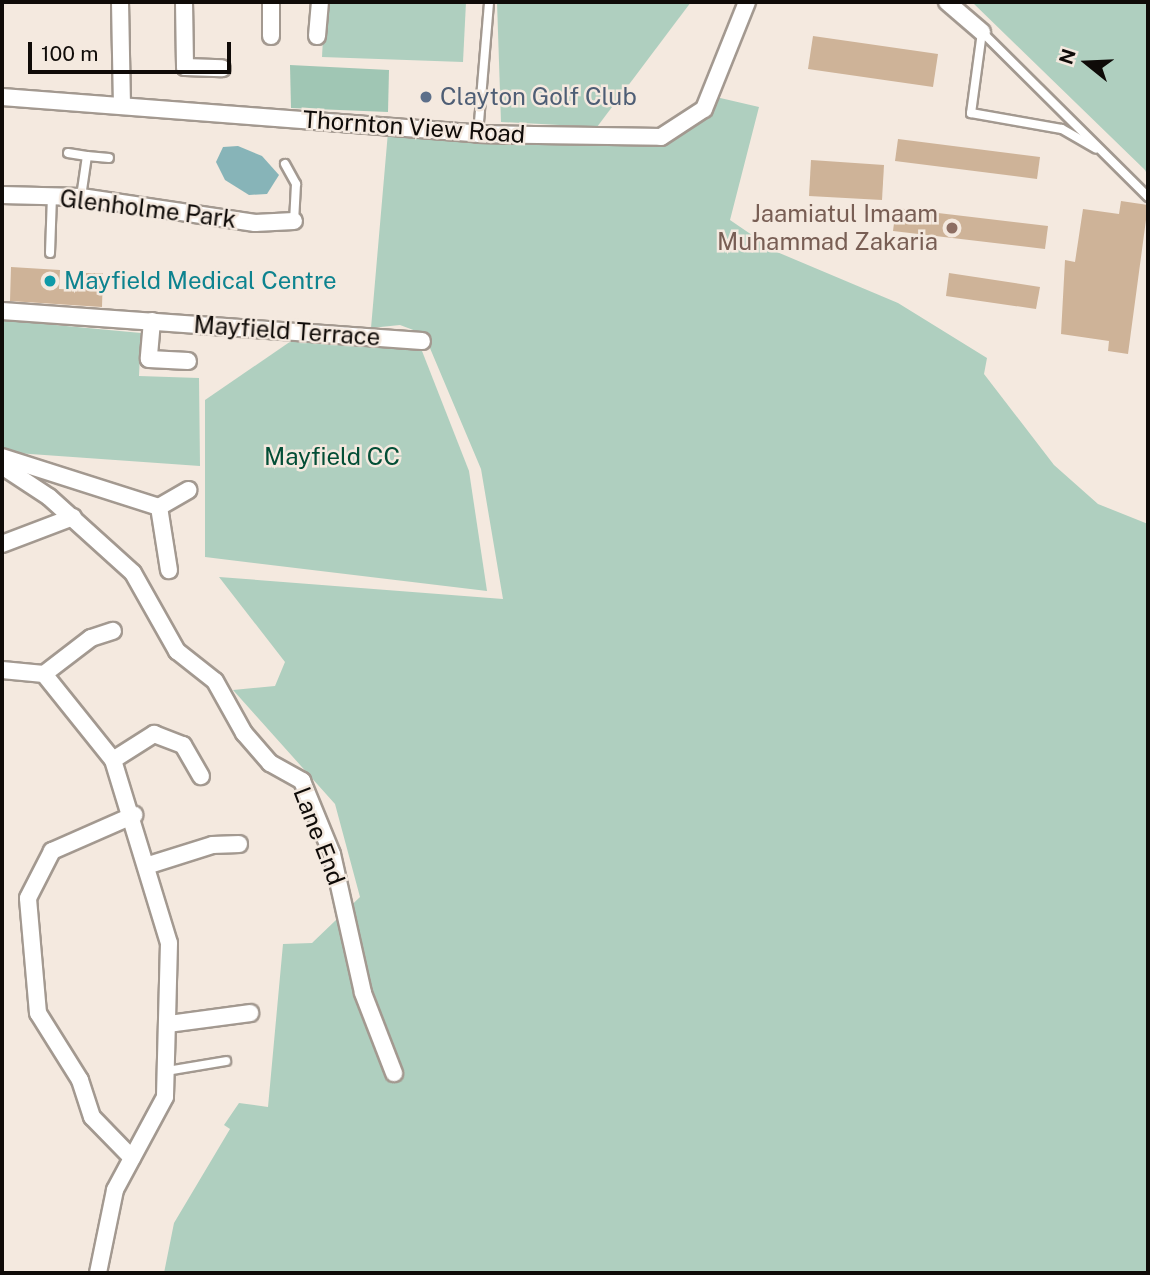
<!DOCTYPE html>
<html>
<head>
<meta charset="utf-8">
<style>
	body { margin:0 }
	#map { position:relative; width:1150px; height:1275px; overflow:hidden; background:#f4e9df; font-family:"Public Sans",sans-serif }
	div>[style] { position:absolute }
	.green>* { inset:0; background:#afcfbf }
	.forest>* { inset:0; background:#a0c6b4 }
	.water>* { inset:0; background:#87b4b8 }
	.building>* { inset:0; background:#ceb398 }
	.roads { filter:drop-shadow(2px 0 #a39990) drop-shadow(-2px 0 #a39990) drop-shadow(0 2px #a39990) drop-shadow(0 -2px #a39990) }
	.lane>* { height:8px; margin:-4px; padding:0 4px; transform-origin:4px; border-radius:4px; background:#fff }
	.street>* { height:16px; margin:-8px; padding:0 8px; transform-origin:8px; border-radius:8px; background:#fff }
	.dots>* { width:19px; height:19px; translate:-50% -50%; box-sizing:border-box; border:4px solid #f4e9df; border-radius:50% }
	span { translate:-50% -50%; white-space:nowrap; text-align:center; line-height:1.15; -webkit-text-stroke:5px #f4e9df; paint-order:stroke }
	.service-label { font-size:24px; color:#4e5e75 }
	.left { translate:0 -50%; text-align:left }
	.street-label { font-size:24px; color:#0f0b08 }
	.education-label { font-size:24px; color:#785e54 }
	.right { translate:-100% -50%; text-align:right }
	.culture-label { font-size:24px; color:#0d838f }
	.park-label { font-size:24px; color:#034e36 }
	.frame { position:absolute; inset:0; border:4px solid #0f0b08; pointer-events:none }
	.north { position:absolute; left:1052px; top:28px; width:70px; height:70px; -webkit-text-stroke:5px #f4e9df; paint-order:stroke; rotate:288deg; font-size:19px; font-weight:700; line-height:28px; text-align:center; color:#0f0b08 }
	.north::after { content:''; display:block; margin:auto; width:24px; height:32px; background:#0f0b08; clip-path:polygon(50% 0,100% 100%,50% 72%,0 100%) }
	.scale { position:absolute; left:28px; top:42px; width:203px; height:32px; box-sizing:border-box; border:4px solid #0f0b08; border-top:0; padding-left:9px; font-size:21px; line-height:24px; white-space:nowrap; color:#0f0b08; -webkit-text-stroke:5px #f4e9df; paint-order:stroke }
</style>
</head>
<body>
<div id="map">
	<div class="green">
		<i style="clip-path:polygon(325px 2px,466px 2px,463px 62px,322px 57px)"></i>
		<i style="clip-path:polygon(497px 2px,691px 2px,597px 127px,501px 122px)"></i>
		<i style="clip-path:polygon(972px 2px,1148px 2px,1148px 176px,1145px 170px)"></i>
		<i style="clip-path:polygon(716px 97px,759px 107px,730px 220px,777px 252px,898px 303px,987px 358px,984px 374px,1054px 465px,1098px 504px,1148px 524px,1148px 1273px,164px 1273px,174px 1223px,230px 1129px,224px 1125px,239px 1103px,268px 1107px,283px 944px,312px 943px,360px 897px,335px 804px,233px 690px,275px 686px,285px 662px,219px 577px,503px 599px,481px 469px,424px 334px,400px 325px,371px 328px,388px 132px,642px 141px)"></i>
		<i style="clip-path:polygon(2px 320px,141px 333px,139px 376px,199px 378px,200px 466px,2px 452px)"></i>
		<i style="clip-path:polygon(294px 339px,422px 351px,469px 471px,487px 591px,205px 557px,205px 400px)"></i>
	</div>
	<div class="forest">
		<i style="clip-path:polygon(290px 65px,389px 70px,388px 112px,291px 108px)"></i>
	</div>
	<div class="water">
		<i style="clip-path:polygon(238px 146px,262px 156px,279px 175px,267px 194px,249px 195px,225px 180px,216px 162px,223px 147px)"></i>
	</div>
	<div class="building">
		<i style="clip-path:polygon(813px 36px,938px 54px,933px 87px,808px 69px)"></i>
		<i style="clip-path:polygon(898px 139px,1040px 157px,1037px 179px,895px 161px)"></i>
		<i style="clip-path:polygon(811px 160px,884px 165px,882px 200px,809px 196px)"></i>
		<i style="clip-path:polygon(1121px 201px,1148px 205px,1128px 354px,1108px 351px,1109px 341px,1061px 334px,1065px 260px,1075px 262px,1083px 209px,1119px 214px)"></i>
		<i style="clip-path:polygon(896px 208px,1048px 226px,1045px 249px,893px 231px)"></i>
		<i style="clip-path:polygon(11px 267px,60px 270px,59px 289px,85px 290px,86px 273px,103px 273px,102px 307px,10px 301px)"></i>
		<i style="clip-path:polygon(949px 273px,1040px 287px,1036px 309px,946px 296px)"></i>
	</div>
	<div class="roads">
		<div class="lane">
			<i style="left:982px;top:32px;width:234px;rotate:44.8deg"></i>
			<i style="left:982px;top:32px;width:82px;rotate:97.7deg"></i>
			<i style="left:971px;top:113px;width:92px;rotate:10deg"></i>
			<i style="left:1062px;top:129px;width:39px;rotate:30deg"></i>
			<i style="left:478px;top:134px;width:132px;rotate:-85.2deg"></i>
			<i style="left:68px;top:153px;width:19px;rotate:9deg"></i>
			<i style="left:285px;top:164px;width:23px;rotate:61deg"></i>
			<i style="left:296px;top:184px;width:37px;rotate:93deg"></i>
			<i style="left:81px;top:197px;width:41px;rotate:-81.7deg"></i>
			<i style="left:87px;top:156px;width:22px;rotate:5deg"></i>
			<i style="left:50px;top:253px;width:57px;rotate:-88deg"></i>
			<i style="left:167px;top:1071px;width:60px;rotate:-9.6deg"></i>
		</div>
		<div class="street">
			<i style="left:120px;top:2px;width:101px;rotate:88.9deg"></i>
			<i style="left:184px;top:2px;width:65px;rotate:89.1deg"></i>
			<i style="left:185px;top:67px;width:37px;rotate:2deg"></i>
			<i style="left:947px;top:2px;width:46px;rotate:40.6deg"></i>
			<i style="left:271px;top:36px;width:34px;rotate:-90deg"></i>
			<i style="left:317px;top:36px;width:34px;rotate:-85deg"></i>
			<i style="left:2px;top:97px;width:477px;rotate:4.4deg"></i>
			<i style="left:478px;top:134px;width:183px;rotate:0.9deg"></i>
			<i style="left:661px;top:137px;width:51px;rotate:-33.1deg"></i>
			<i style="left:704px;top:109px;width:115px;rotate:-68.1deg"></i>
			<i style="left:2px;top:195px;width:79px;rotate:1.5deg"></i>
			<i style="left:81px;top:197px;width:176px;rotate:8.5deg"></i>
			<i style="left:255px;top:223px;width:39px;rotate:-3deg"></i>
			<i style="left:2px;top:311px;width:421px;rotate:4.1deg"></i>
			<i style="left:152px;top:321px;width:38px;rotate:95deg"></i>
			<i style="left:149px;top:359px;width:39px;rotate:3deg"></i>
			<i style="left:2px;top:457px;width:165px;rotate:17.7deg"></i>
			<i style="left:159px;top:507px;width:64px;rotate:81deg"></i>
			<i style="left:2px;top:466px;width:56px;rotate:33.4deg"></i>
			<i style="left:49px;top:497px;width:113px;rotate:42.1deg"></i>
			<i style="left:133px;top:573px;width:90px;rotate:60.6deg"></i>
			<i style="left:177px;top:651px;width:48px;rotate:38.3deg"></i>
			<i style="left:215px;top:681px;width:60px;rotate:60.9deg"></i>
			<i style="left:244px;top:733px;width:40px;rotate:49deg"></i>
			<i style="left:270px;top:763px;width:37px;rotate:29deg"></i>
			<i style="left:302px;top:781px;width:79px;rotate:67.7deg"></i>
			<i style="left:332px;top:854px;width:142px;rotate:77.4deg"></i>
			<i style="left:363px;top:993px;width:86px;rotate:68.8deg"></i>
			<i style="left:159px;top:507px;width:34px;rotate:-30deg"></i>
			<i style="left:2px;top:544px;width:76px;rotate:-20.8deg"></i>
			<i style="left:2px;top:670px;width:42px;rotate:5.4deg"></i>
			<i style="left:44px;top:674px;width:110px;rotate:51.3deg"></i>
			<i style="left:113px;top:760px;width:191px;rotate:73deg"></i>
			<i style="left:169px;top:943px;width:154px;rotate:91.5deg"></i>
			<i style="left:165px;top:1097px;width:106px;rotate:118.3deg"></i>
			<i style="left:115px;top:1190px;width:85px;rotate:101.6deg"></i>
			<i style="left:44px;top:674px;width:59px;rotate:-37.5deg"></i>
			<i style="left:91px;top:638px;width:23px;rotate:-18deg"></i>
			<i style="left:113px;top:760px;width:49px;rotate:-32.4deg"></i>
			<i style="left:154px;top:734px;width:31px;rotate:21deg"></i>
			<i style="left:183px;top:745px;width:36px;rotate:60deg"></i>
			<i style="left:149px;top:865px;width:67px;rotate:-17.4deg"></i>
			<i style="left:213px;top:845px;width:26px;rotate:-2deg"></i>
			<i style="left:168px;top:1024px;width:83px;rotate:-7.6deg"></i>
			<i style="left:132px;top:1158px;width:57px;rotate:-134.3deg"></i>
			<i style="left:92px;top:1117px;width:39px;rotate:-108deg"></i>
			<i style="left:80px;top:1080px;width:79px;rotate:-122.1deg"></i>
			<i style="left:38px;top:1013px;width:115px;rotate:-95deg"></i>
			<i style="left:28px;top:898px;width:53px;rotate:-62.9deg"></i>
			<i style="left:52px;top:851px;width:90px;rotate:-23.7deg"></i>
		</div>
	</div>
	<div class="dots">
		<i style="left:426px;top:97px;background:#5c6f8a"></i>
		<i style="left:952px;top:228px;background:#8d6e63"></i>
		<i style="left:50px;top:281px;background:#0f9aa8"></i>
	</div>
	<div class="service-label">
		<span class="left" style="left:440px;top:97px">Clayton Golf Club</span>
	</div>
	<div class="street-label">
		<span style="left:414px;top:127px;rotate:4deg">Thornton View Road</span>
		<span style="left:148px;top:209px;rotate:7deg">Glenholme Park</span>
		<span style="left:287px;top:331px;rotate:4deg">Mayfield Terrace</span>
		<span style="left:319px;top:836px;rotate:69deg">Lane End</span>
	</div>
	<div class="education-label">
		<span class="right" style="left:938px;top:228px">Jaamiatul Imaam<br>Muhammad Zakaria</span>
	</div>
	<div class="culture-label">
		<span class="left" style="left:64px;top:281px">Mayfield Medical Centre</span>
	</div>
	<div class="park-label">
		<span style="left:332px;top:457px">Mayfield CC</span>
	</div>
	<div class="frame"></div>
	<div class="north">N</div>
	<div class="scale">100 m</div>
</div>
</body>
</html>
